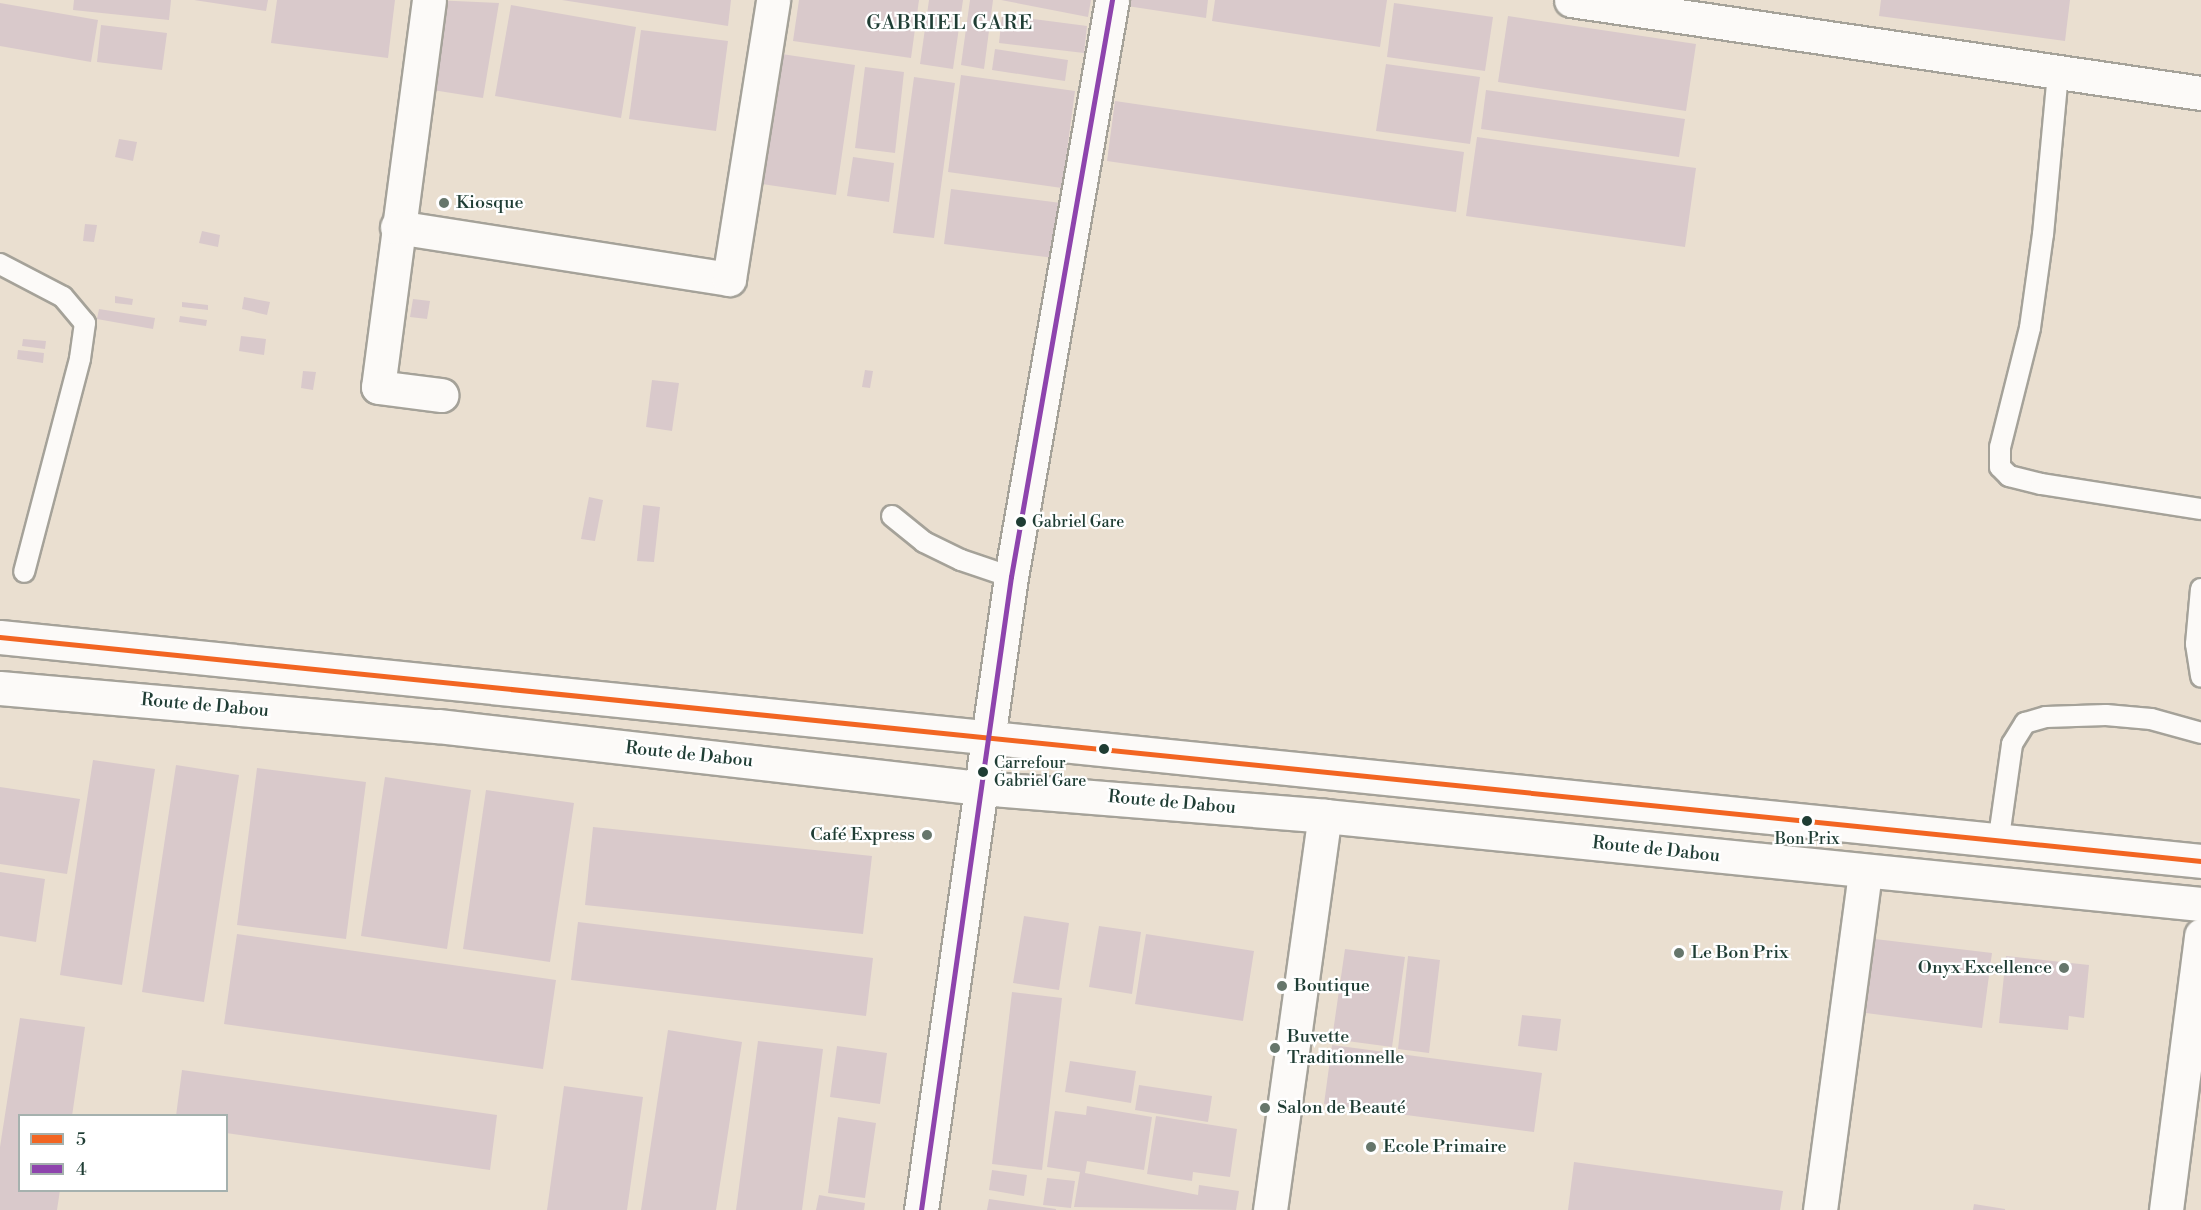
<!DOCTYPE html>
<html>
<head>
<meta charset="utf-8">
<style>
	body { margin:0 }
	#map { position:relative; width:2201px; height:1210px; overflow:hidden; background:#eadfd0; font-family:"Libre Bodoni",serif }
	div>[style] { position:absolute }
	.building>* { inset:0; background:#d9c9cb }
	.roads { filter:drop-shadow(2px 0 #a5a299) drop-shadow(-2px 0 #a5a299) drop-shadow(0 2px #a5a299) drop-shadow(0 -2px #a5a299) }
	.service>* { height:20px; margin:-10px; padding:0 10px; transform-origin:10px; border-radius:10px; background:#fcfaf8 }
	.minor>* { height:33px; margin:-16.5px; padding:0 16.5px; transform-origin:16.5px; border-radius:16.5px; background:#fcfaf8 }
	.tertiary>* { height:33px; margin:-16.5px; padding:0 16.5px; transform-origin:16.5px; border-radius:16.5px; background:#fcfaf8 }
	.bus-1>* { height:4.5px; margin:-2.25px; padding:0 2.25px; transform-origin:2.25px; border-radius:2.25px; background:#f26522 }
	.bus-2>* { height:4.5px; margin:-2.25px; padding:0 2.25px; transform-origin:2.25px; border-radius:2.25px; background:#8e44ad }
	.dots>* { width:16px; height:16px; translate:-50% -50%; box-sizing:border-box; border:3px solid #fff; border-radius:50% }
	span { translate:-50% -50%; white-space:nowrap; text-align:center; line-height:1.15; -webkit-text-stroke:4.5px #fff; paint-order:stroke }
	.bus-label { font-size:16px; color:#1f3d34 }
	.left { translate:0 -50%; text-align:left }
	.poi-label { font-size:18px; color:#1f3d34 }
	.right { translate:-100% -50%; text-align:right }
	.street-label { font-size:18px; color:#1f3d34 }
	.neighbourhood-label { font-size:20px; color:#1f3d34; letter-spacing:1.5px }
	.legend { position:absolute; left:18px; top:1114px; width:210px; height:78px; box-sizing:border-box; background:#fff; border:2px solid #a5b1ae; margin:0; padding:8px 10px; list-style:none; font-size:18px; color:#1f3d34 }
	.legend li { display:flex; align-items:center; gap:12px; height:30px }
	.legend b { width:30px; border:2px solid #a5b1ae }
</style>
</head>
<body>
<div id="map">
	<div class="building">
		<i style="clip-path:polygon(74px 0,171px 0,169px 20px,73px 10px)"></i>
		<i style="clip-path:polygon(194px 0,268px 0,266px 11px)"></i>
		<i style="clip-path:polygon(277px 0,395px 0,388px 58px,271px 43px)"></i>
		<i style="clip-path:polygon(433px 0,499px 3px,483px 98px,420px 88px)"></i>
		<i style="clip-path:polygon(562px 0,731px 0,728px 26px)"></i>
		<i style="clip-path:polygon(799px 0,919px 0,911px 58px,793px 41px)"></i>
		<i style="clip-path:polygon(929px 0,963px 0,953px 69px,920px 64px)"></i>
		<i style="clip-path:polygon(970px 0,993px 0,984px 69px,961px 65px)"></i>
		<i style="clip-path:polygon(1001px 0,1091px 0,1088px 17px)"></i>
		<i style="clip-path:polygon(1128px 0,1208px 0,1206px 18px,1127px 6px)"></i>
		<i style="clip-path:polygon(1215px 0,1387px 0,1380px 47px,1212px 21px)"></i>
		<i style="clip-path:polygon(1881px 0,2070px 0,2065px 41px,1879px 16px)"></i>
		<i style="clip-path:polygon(0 3px,98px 20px,91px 62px,0 46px)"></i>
		<i style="clip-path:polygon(1394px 3px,1493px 17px,1485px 71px,1387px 57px)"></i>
		<i style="clip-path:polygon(511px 5px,636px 27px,621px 118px,495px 96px)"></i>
		<i style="clip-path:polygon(1002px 15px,1087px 26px,1084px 53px,999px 43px)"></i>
		<i style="clip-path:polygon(1508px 16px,1696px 44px,1686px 111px,1498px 82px)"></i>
		<i style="clip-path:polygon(101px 25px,167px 33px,162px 70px,97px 62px)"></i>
		<i style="clip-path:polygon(641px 30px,728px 41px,716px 131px,629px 119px)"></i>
		<i style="clip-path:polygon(995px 49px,1068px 60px,1065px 81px,992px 70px)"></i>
		<i style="clip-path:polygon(775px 53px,855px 65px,836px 195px,756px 183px)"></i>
		<i style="clip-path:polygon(1386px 64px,1480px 77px,1470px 144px,1376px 131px)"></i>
		<i style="clip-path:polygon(865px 67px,904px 72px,895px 153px,855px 148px)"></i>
		<i style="clip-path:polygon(961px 75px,1075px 91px,1062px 188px,948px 172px)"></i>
		<i style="clip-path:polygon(914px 77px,955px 83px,934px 238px,893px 233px)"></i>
		<i style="clip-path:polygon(1486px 90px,1685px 119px,1679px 157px,1481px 129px)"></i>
		<i style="clip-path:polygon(1115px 101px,1464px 152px,1456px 212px,1107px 161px)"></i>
		<i style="clip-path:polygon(1477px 137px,1696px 168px,1685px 247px,1466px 216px)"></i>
		<i style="clip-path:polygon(119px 139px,137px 142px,133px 161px,115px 157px)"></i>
		<i style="clip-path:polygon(853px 157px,894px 163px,889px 202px,847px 196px)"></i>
		<i style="clip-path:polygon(951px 189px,1061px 203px,1054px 258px,944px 244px)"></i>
		<i style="clip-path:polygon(85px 224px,97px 225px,94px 242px,83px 241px)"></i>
		<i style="clip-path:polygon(202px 231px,220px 235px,218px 247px,199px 243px)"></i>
		<i style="clip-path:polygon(115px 296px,133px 299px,132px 305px,115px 303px)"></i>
		<i style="clip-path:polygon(244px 297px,270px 302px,267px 315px,242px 309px)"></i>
		<i style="clip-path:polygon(413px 299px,430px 301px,427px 319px,410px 317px)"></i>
		<i style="clip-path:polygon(182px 302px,208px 305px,208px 310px,182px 307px)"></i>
		<i style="clip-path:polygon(99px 309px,155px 318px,153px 329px,97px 319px)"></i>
		<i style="clip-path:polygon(180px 316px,207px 320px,206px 326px,179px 322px)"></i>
		<i style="clip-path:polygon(241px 336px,266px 339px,264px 355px,239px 351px)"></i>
		<i style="clip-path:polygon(23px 339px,46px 341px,45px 349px,22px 346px)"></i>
		<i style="clip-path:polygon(18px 350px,44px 353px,43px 363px,17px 359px)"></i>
		<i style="clip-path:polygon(865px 370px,873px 371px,870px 388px,862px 387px)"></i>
		<i style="clip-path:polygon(303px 371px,316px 372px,313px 390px,301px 388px)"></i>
		<i style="clip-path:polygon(652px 380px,679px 383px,672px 431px,646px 427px)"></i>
		<i style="clip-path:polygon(589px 497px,603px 500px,595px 541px,581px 539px)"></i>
		<i style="clip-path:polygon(643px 505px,660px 507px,654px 562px,637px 561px)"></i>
		<i style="clip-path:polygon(93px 760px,155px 769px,122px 985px,60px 975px)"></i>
		<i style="clip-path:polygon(176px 765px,239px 775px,204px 1002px,142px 992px)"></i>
		<i style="clip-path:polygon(257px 768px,366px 782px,346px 939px,237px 925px)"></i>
		<i style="clip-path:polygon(385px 777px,471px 790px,447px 949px,361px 936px)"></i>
		<i style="clip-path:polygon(0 787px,80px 799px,67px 874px,0 864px)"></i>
		<i style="clip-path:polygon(486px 790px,574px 803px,550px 962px,463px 949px)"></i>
		<i style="clip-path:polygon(593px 827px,872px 856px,863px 934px,585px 905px)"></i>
		<i style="clip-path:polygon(0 872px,45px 879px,36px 942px,0 936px)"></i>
		<i style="clip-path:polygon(1024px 916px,1069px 923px,1059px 990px,1013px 983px)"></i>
		<i style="clip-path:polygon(578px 922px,873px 958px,866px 1016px,571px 980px)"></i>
		<i style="clip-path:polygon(1099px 926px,1141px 932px,1132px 994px,1089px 987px)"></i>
		<i style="clip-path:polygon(237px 934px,556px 980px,543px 1069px,224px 1024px)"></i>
		<i style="clip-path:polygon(1146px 934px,1254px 951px,1243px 1021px,1135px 1004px)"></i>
		<i style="clip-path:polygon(1875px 939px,1992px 953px,1982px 1028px,1866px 1013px)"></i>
		<i style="clip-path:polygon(1345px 949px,1405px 957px,1392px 1047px,1332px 1039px)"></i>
		<i style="clip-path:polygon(1408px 956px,1440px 960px,1429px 1053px,1398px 1049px)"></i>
		<i style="clip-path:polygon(2006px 956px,2089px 965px,2084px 1018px,2069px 1016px,2068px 1030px,1999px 1023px)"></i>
		<i style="clip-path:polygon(1012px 992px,1062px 998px,1042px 1170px,992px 1164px)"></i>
		<i style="clip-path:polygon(1522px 1015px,1561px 1019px,1557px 1051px,1518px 1046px)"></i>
		<i style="clip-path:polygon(20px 1018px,85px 1027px,72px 1116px,20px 1116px,20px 1190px,60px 1190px,57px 1210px,0 1210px,0 1147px)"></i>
		<i style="clip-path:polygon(668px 1030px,742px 1042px,716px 1210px,641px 1210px)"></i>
		<i style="clip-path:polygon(758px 1041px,823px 1049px,802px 1210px,736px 1210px)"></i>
		<i style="clip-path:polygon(1332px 1045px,1542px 1073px,1534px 1132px,1324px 1104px)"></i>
		<i style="clip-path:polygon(837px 1046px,887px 1053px,880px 1104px,830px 1097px)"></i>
		<i style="clip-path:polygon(1070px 1061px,1136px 1071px,1131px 1103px,1065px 1092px)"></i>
		<i style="clip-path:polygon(182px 1070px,497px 1115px,490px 1170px,226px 1133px,226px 1116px,176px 1116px)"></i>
		<i style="clip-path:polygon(1139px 1085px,1212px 1096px,1208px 1122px,1135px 1110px)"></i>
		<i style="clip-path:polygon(564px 1086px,643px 1097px,627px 1210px,547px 1210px)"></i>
		<i style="clip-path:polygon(1087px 1106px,1152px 1117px,1144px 1170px,1087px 1161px,1085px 1173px,1198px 1195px,1199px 1185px,1239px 1191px,1236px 1210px,1074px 1207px,1080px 1172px,1047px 1167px,1055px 1111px,1086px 1115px)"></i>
		<i style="clip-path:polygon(1156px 1116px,1237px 1129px,1230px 1177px,1193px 1172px,1192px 1181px,1147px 1174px)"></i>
		<i style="clip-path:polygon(838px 1117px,876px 1123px,865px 1198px,828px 1193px)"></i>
		<i style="clip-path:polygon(1574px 1162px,1783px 1191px,1780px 1210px,1568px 1210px)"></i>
		<i style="clip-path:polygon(992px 1170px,1027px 1175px,1024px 1196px,989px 1190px)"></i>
		<i style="clip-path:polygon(1047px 1178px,1075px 1181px,1071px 1208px,1043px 1205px)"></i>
		<i style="clip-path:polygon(819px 1195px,865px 1203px,864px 1210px,816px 1210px)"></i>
		<i style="clip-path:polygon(989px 1199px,1056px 1209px,1056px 1210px,987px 1210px)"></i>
		<i style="clip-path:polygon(1974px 1204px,2005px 1209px,2005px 1210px,1973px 1210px)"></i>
	</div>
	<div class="roads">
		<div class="service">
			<i style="left:2058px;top:73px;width:162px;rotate:95.3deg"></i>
			<i style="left:2043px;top:234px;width:95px;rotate:97.9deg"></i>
			<i style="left:2030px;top:328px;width:123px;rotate:104.1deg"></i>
			<i style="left:2000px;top:447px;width:20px;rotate:90deg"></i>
			<i style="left:2000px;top:467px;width:13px;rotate:45deg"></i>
			<i style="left:2009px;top:476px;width:33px;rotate:14deg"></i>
			<i style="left:2041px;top:484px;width:162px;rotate:8.9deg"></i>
			<i style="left:0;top:264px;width:71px;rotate:27.6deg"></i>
			<i style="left:63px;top:297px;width:34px;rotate:50deg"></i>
			<i style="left:85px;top:323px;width:36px;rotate:98deg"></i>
			<i style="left:80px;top:359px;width:220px;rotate:104.7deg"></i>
			<i style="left:892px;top:516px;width:41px;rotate:39.1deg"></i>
			<i style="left:924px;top:542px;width:41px;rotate:25.9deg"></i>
			<i style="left:961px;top:560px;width:53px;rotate:18.8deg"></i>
			<i style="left:2201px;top:589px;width:55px;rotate:95.2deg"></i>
			<i style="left:2196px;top:644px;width:33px;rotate:81deg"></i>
			<i style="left:1999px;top:837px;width:94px;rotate:-82deg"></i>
			<i style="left:2012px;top:744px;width:25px;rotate:-58deg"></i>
			<i style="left:2025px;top:723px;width:22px;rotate:-16deg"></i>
			<i style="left:2046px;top:717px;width:60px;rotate:-1.9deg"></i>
			<i style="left:2106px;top:715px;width:45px;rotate:5.1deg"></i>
			<i style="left:2151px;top:719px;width:52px;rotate:15.6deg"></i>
		</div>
		<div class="minor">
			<i style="left:429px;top:0;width:390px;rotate:97.5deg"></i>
			<i style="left:378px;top:387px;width:64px;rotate:7.2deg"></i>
			<i style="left:1571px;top:0;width:637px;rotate:8.4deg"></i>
			<i style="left:397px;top:227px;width:336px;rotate:8.9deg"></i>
			<i style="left:729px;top:279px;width:282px;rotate:-81deg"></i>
			<i style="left:921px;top:1210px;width:639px;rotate:-81.91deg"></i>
			<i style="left:1011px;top:577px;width:586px;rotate:-80.07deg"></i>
			<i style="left:1270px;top:1210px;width:398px;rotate:-82.1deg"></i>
			<i style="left:1820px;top:1210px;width:341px;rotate:-82.4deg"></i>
			<i style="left:2166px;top:1210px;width:277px;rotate:-82.7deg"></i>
		</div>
		<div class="tertiary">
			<i style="left:0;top:637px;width:2212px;rotate:5.81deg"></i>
			<i style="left:0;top:688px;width:440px;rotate:5deg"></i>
			<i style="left:438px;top:726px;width:546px;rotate:6.53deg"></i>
			<i style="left:980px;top:788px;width:346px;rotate:4.6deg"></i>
			<i style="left:1325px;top:816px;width:880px;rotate:5.74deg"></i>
		</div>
	</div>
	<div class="bus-1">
		<i style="left:0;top:637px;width:2212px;rotate:5.81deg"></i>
	</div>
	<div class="bus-2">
		<i style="left:921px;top:1210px;width:639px;rotate:-81.91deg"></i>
		<i style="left:1011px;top:577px;width:586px;rotate:-80.07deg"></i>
	</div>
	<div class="dots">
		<i style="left:444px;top:203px;background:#66766b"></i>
		<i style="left:1021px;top:522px;background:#1f3d34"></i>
		<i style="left:1104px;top:749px;background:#1f3d34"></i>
		<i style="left:983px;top:772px;background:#1f3d34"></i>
		<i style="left:1807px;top:821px;background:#1f3d34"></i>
		<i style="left:927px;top:835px;background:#66766b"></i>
		<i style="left:1679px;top:953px;background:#66766b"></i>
		<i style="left:2064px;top:968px;background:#66766b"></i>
		<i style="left:1282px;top:986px;background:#66766b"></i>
		<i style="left:1275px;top:1048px;background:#66766b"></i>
		<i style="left:1265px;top:1108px;background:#66766b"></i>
		<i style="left:1371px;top:1147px;background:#66766b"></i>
	</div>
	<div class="bus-label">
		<span class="left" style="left:1032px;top:522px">Gabriel Gare</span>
		<span class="left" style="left:994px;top:772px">Carrefour<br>Gabriel Gare</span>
		<span style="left:1807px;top:839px">Bon Prix</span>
	</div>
	<div class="poi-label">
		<span class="left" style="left:456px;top:203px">Kiosque</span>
		<span class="right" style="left:915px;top:835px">Café Express</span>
		<span class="left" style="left:1691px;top:953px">Le Bon Prix</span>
		<span class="right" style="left:2052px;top:968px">Onyx Excellence</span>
		<span class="left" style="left:1294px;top:986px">Boutique</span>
		<span class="left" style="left:1287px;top:1048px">Buvette<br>Traditionnelle</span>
		<span class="left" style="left:1277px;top:1108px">Salon de Beauté</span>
		<span class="left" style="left:1383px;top:1147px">Ecole Primaire</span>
	</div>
	<div class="street-label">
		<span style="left:205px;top:706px;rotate:5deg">Route de Dabou</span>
		<span style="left:689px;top:755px;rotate:6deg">Route de Dabou</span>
		<span style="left:1172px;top:803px;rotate:5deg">Route de Dabou</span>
		<span style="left:1656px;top:850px;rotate:6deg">Route de Dabou</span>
	</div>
	<div class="neighbourhood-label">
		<span style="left:950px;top:23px">GABRIEL GARE</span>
	</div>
	<ul class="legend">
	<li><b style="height:8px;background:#f26522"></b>5</li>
	<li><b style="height:8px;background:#8e44ad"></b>4</li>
	</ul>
</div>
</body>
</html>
